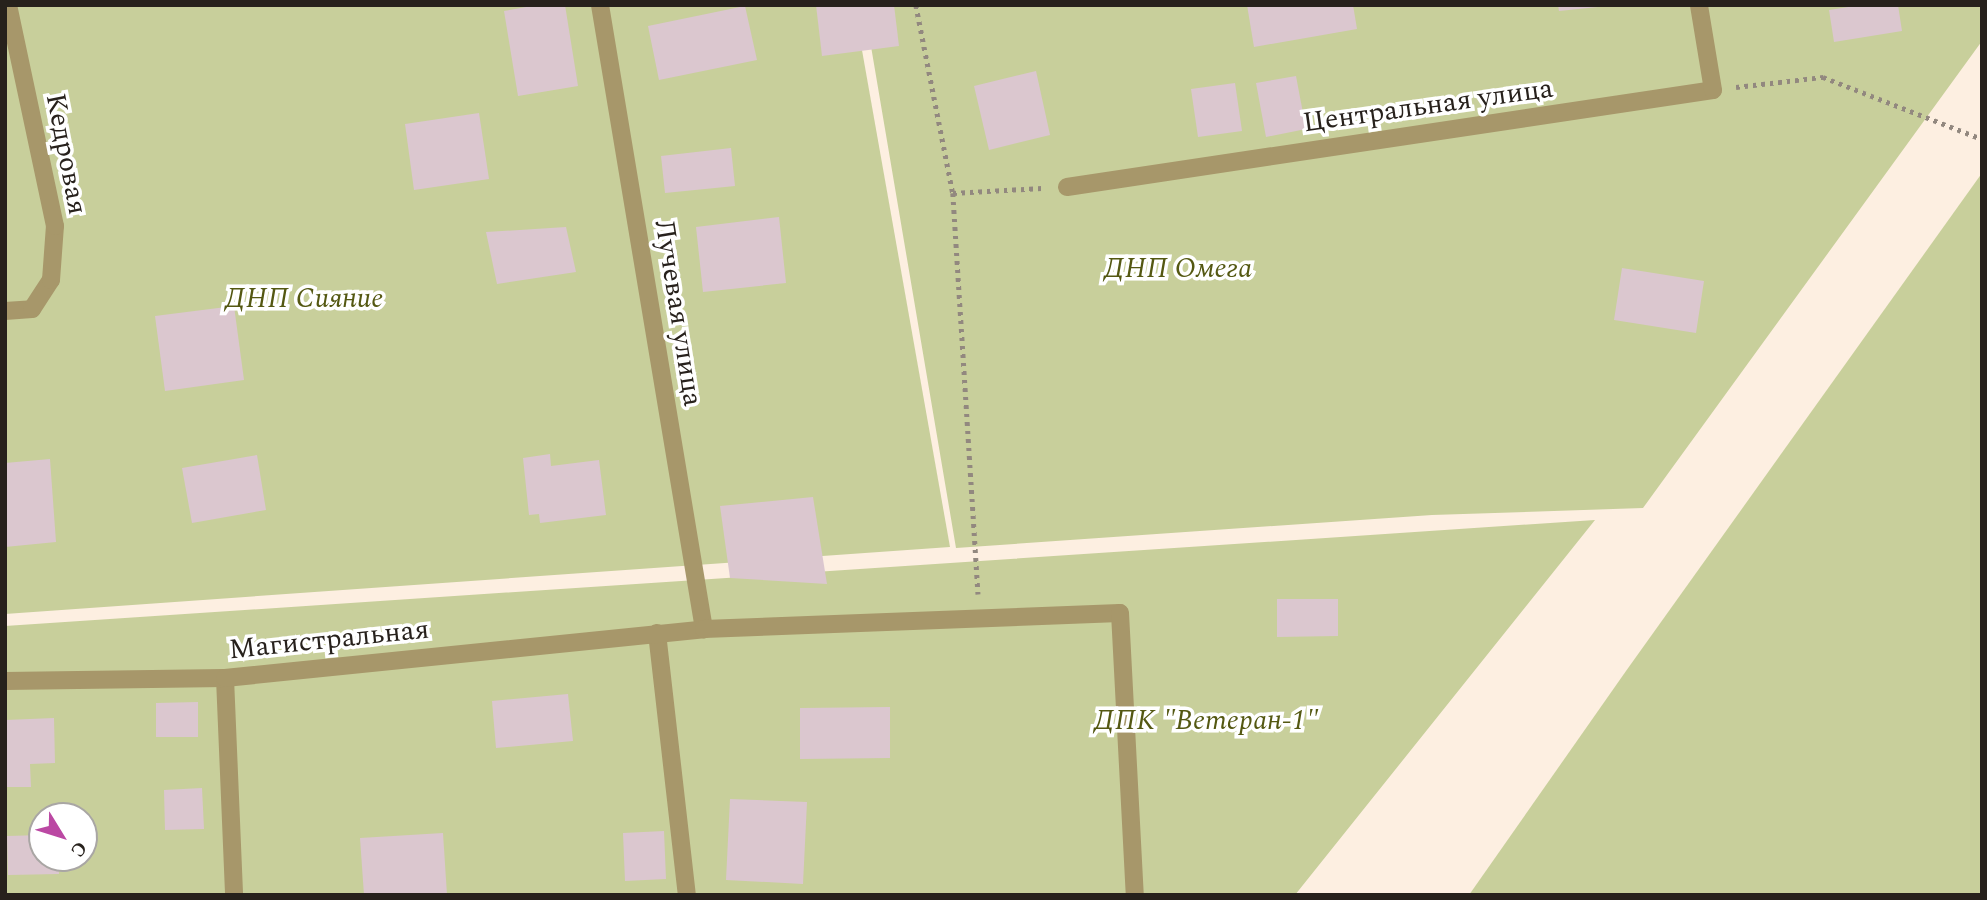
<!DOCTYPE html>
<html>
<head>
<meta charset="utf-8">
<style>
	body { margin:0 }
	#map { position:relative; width:1987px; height:900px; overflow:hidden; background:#fdefe1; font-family:Spectral,serif }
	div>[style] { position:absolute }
	.green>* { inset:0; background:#c8cf9b }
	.building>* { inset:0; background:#dbc7cf }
	.path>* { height:4.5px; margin-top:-2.25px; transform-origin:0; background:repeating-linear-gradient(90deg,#92887f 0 3.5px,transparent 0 8.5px) }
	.street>* { height:18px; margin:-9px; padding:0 9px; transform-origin:9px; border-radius:9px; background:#a7976a }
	span { translate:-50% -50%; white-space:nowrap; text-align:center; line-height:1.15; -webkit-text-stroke:7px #fff; paint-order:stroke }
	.street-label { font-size:28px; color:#27211c }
	.park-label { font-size:28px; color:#545812; font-style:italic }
	.frame { position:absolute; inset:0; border:7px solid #27211c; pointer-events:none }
	.north { position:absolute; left:28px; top:802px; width:70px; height:70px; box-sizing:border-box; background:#fff; border:2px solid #a9a6a4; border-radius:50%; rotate:128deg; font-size:19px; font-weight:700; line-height:28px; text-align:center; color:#27211c }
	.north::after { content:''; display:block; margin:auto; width:24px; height:32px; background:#bb48a3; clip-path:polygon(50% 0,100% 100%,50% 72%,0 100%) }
</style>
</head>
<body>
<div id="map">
	<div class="green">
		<i style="clip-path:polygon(5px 5px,854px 5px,950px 547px,5px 614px)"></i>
		<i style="clip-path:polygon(864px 5px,1982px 5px,1982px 41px,1643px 508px,1432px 515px,956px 548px)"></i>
		<i style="clip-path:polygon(1982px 173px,1982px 895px,1469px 895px,1626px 671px)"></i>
		<i style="clip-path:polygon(evenodd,1595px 520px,1295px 895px,5px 895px,5px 626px,1595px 520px,42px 816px,84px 816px,84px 858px,42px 858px,42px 816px)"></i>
	</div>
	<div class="building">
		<i style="clip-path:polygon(537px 5px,565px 5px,578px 86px,518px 96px,504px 11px)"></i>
		<i style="clip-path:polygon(816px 5px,894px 5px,899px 46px,822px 56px)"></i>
		<i style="clip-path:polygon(1247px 5px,1353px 5px,1357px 29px,1254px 47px)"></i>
		<i style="clip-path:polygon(1558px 5px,1598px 5px,1598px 7px,1559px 11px)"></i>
		<i style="clip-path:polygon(1861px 5px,1898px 5px,1902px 31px,1834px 42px,1829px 10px)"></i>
		<i style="clip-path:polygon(745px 6px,757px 60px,659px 80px,648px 26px)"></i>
		<i style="clip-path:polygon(1036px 71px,1050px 135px,989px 150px,974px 86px)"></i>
		<i style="clip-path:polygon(1296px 76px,1306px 129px,1266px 137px,1256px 83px)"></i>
		<i style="clip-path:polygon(1235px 83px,1242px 131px,1198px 137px,1191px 89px)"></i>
		<i style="clip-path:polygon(479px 113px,489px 179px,414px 190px,405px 124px)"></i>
		<i style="clip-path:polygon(731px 148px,735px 186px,665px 193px,661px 156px)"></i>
		<i style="clip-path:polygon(779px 217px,786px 283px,703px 292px,696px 227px)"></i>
		<i style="clip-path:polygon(566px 227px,576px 272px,497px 284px,486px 232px)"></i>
		<i style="clip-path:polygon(1622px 268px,1704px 281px,1696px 333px,1614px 320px)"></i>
		<i style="clip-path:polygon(234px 306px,244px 380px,165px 391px,155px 316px)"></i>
		<i style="clip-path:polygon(550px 454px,551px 466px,599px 460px,606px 515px,540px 523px,539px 514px,529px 515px,523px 458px)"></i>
		<i style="clip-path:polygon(257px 455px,266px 510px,192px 523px,182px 468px)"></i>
		<i style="clip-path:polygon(50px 459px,56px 542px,5px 547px,5px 463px)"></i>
		<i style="clip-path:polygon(813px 497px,827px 584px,730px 578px,720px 506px)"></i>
		<i style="clip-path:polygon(1277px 599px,1338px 599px,1338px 636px,1277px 637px)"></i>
		<i style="clip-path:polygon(568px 694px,573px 741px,496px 748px,492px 701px)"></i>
		<i style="clip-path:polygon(198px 702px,198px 737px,156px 737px,156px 703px)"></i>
		<i style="clip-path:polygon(890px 707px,890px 758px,800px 759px,800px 708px)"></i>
		<i style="clip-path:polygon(54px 718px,55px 763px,30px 764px,31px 787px,5px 787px,5px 720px)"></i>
		<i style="clip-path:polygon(202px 788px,204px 829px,165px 830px,164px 790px)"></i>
		<i style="clip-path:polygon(730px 799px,807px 802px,803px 884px,726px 880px)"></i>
		<i style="clip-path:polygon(664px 831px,666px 879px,625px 881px,623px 833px)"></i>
		<i style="clip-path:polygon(443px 833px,447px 895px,364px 895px,360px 838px)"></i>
		<i style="clip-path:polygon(42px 835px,42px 858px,58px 858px,59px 874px,8px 875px,7px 836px)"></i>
	</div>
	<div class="path">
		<i style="left:916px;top:5px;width:192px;rotate:78.9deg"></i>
		<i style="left:953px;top:193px;width:89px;rotate:-3.2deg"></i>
		<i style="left:1736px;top:87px;width:88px;rotate:-6.6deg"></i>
		<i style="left:1823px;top:77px;width:171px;rotate:21.3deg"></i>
		<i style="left:953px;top:193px;width:402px;rotate:86.4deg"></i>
	</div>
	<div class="street">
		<i style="left:600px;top:5px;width:633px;rotate:80.54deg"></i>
		<i style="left:1067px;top:187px;width:653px;rotate:-8.54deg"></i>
		<i style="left:1713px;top:90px;width:86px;rotate:-99.4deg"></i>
		<i style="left:5px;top:311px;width:27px;rotate:-4deg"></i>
		<i style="left:32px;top:309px;width:35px;rotate:-57deg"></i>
		<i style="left:51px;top:280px;width:54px;rotate:-85.8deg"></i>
		<i style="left:55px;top:226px;width:226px;rotate:-102deg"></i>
		<i style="left:657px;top:633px;width:264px;rotate:83.5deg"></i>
		<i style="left:225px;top:678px;width:217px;rotate:87.6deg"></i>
		<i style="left:5px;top:681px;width:220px;rotate:-0.8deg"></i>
		<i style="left:225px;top:678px;width:481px;rotate:-5.8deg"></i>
		<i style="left:704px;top:629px;width:416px;rotate:-2.2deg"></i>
		<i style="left:1120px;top:613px;width:282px;rotate:87deg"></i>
	</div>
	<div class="street-label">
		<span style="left:1428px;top:106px;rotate:-8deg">Центральная улица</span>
		<span style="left:66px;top:154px;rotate:79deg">Кедровая</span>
		<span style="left:678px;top:313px;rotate:81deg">Лучевая улица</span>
		<span style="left:329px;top:640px;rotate:-6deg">Магистральная</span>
	</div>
	<div class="park-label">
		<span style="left:1178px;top:269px">ДНП Омега</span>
		<span style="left:304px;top:299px">ДНП Сияние</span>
		<span style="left:1206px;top:721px">ДПК "Ветеран-1"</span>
	</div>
	<div class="frame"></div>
	<div class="north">С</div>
</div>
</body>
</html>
